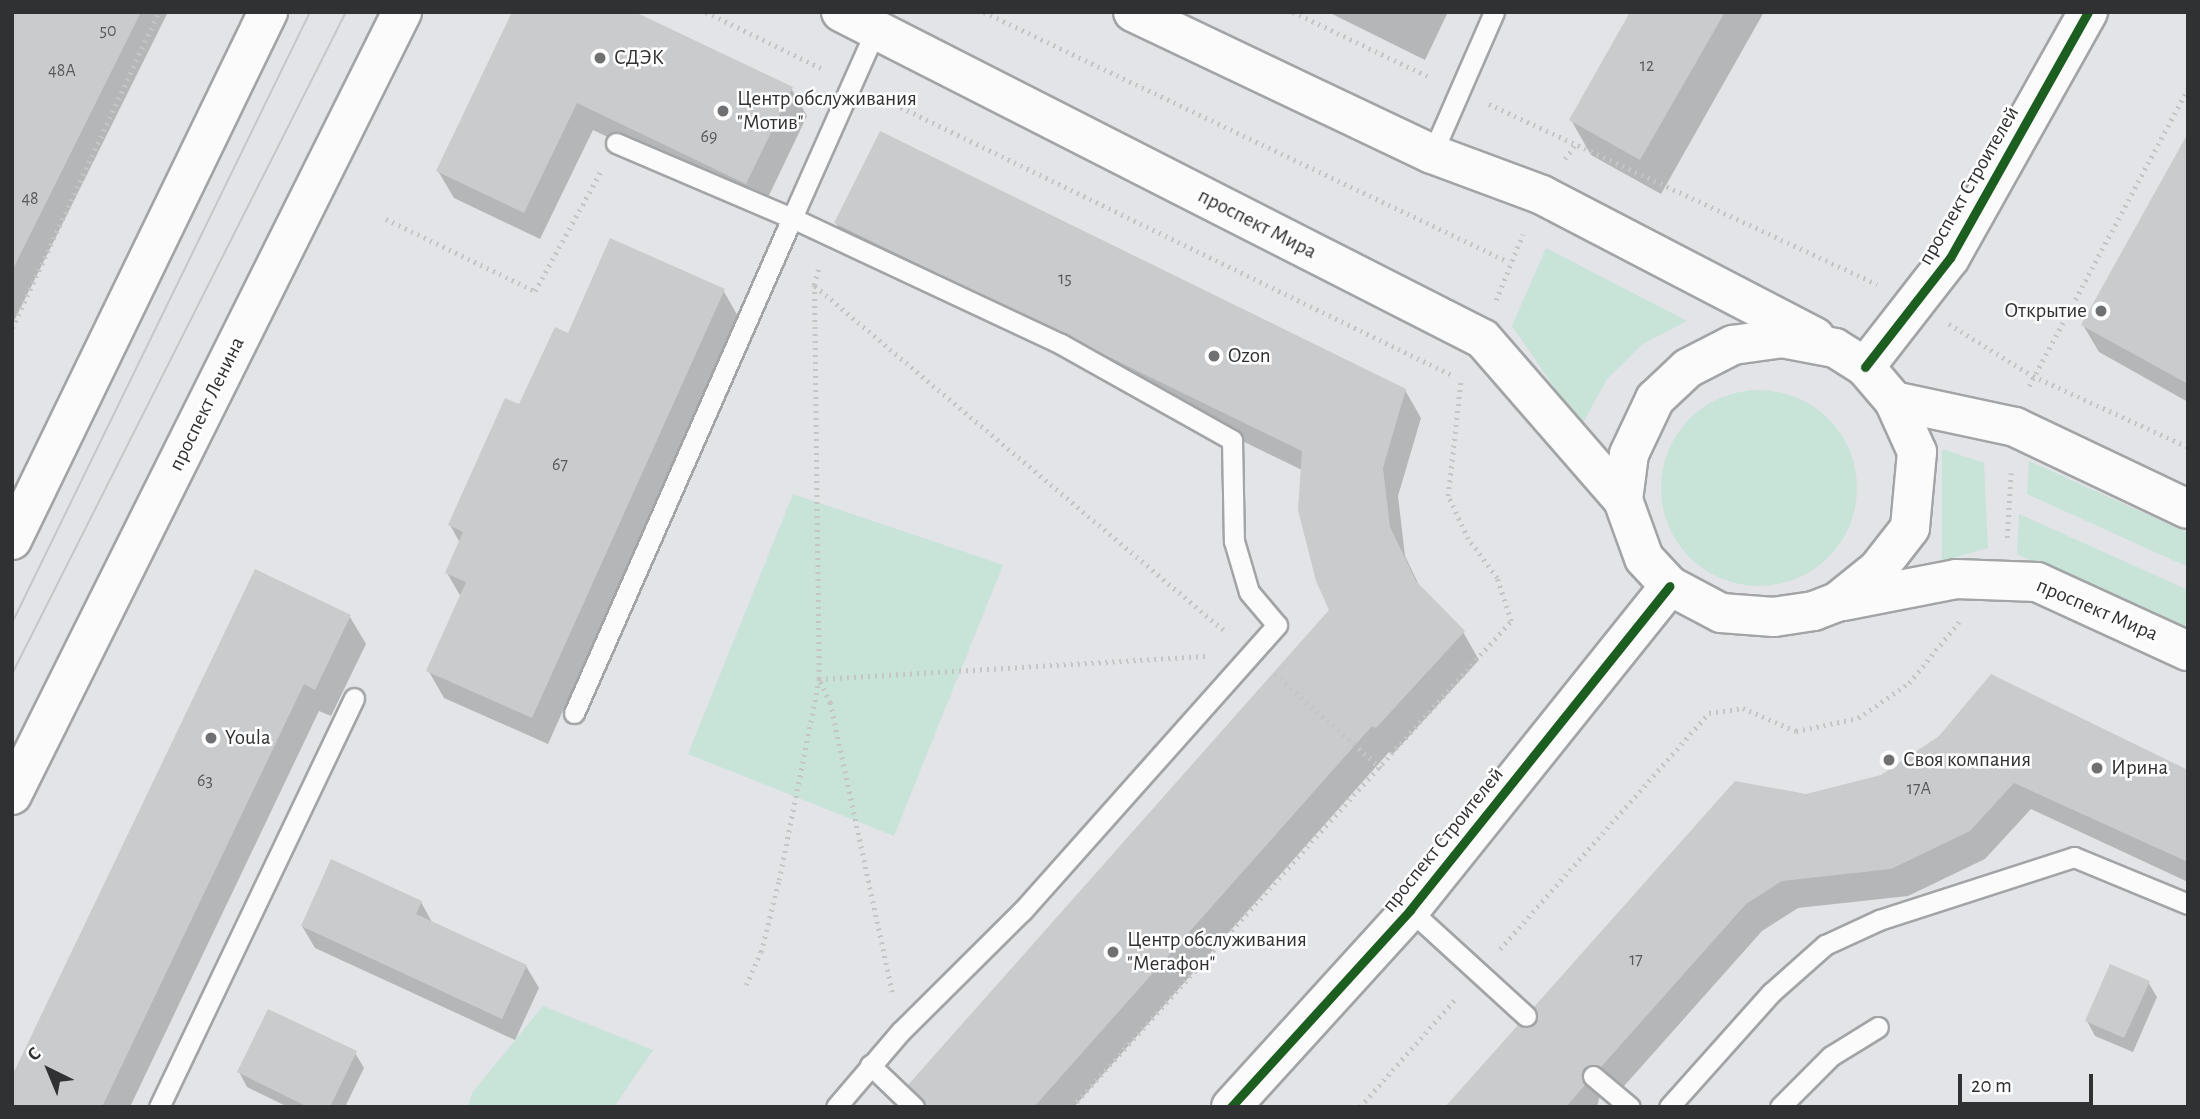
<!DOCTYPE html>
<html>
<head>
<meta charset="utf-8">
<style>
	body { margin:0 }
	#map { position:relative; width:2200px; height:1119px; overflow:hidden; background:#e2e4e7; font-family:"Alegreya Sans",sans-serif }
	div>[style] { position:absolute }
	.green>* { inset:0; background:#c8e3d7 }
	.round { border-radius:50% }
	.shadow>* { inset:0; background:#0003 }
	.building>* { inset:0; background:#cacbcd }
	.path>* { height:4.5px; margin-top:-2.25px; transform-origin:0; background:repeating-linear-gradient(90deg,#c5c5c6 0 2px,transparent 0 7px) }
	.roads { filter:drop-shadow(2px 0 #a2a4a6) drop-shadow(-2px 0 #a2a4a6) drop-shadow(0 2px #a2a4a6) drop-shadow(0 -2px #a2a4a6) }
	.lane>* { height:19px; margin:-9.5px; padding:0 9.5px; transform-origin:9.5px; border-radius:9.5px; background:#fbfbfb }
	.secondary>* { height:38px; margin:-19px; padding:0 19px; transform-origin:19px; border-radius:19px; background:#fbfbfb }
	.tram>* { height:2px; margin:-1px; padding:0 1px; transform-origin:1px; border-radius:1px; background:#c6c6c8 }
	.cycleway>* { height:9px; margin:-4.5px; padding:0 4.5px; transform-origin:4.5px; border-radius:4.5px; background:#1b5e20 }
	.dots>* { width:19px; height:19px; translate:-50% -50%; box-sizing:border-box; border:4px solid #fff; border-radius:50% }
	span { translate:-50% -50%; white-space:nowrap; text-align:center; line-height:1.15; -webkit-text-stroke:5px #fff; paint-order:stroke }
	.number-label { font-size:18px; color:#595a5b }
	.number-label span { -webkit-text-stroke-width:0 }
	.poi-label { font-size:21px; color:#303132 }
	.left { translate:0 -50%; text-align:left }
	.right { translate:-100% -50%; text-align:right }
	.street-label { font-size:21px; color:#303132 }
	.frame { position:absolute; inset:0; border:14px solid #303132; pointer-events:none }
	.north { position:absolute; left:14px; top:1035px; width:70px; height:70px; -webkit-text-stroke:5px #fff; paint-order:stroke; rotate:317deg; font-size:19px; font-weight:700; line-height:28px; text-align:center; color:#303132 }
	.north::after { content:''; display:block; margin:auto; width:24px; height:32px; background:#303132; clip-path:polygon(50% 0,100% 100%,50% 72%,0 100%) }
	.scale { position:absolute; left:1958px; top:1074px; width:135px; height:32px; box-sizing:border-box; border:4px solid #303132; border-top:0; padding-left:9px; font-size:21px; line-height:24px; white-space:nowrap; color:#303132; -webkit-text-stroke:5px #fff; paint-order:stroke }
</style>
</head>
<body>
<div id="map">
	<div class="green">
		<i style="clip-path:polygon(1546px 248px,1687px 321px,1643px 344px,1607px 379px,1581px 426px,1512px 326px)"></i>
		<i class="round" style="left:1661px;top:390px;width:196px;height:196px"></i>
		<i style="clip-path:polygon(1942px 449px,1984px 463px,1988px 548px,1942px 561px)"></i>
		<i style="clip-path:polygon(2029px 461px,2188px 533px,2188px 567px,2027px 494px)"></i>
		<i style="clip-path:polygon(793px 494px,1003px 565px,894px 836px,688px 754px)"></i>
		<i style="clip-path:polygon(2019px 514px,2188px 590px,2188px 632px,2017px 554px)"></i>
		<i style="clip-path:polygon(543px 1006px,653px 1050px,614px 1107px,468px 1107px,472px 1093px)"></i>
	</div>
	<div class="shadow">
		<i style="clip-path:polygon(13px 12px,168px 12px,12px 325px,12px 13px)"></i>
		<i style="clip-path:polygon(514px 12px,791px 88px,807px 116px,762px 210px,593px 130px,540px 239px,454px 198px,438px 171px)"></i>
		<i style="clip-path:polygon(1328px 12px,1448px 12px,1425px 60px)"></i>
		<i style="clip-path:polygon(1632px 12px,1764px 12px,1661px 194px,1591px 155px,1571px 120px)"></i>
		<i style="clip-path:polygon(2188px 137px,2188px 402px,2099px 352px,2083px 325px)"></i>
		<i style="clip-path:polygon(836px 223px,1405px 390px,1421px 418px,1398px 496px,1405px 556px,1420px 587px,1463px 632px,1479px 660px,1392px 755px,1389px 752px,1074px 1107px,923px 1107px,911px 1085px,1331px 610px,1302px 470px,852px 251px)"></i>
		<i style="clip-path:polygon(723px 290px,739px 318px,548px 744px,444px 698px,428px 670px,461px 597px,447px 573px,460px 543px,450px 525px,569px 335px)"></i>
		<i style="clip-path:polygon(350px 617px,366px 644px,331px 716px,319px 711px,130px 1107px,12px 1107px)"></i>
		<i style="clip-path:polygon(2188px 770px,2188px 882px,2031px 809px,1985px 859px,1908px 896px,1798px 908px,1762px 931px,1617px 1094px,1600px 1095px,1597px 1107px,1448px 1107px,1529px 1030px,1806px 796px)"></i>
		<i style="clip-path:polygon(421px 902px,433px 924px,526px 966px,539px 988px,515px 1040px,315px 948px,302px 926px)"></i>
		<i style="clip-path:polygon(2148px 982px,2157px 997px,2133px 1052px,2095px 1036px,2087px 1021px)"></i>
		<i style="clip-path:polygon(355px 1053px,364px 1068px,345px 1107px,288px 1107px,247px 1087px,239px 1072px)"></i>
	</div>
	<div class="building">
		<i style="clip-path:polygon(12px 12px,141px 12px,12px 271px)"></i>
		<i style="clip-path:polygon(512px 12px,635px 12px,793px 87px,746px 184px,577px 103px,524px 213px,436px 171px)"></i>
		<i style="clip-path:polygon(1630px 12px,1725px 12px,1640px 160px,1569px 120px)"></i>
		<i style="clip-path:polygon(880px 131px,1406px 389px,1383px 468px,1390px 527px,1416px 581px,1465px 631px,1376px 728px,1372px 726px,1034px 1107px,926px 1107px,908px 1085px,1329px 610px,1316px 581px,1298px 510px,1302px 451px,834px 223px)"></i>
		<i style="clip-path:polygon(2188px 133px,2188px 384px,2081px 325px)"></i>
		<i style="clip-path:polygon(610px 238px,725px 289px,532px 718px,426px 671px,466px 582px,445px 573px,463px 532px,448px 525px,505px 398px,519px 404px,555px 327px,568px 333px)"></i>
		<i style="clip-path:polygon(255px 569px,351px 615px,315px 690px,304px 684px,102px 1107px,12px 1107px,12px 1076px)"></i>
		<i style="clip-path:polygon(1991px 674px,2188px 770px,2188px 862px,2014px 783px,1970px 831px,1891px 869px,1782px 881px,1746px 904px,1601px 1067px,1584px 1068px,1581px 1075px,1585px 1085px,1566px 1107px,1445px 1107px,1518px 1025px,1529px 1028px,1535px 1024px,1534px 1007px,1735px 781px,1806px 794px,1881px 775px,1939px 736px)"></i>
		<i style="clip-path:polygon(331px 859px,422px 901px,416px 914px,527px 965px,502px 1019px,301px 926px)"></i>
		<i style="clip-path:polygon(2110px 964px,2150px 981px,2124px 1038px,2085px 1021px)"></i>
		<i style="clip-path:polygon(268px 1009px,357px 1051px,330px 1107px,308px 1107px,237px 1072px)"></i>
	</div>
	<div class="path">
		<i style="left:706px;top:12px;width:130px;rotate:26deg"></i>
		<i style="left:984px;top:12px;width:581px;rotate:25.46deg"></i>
		<i style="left:1293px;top:12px;width:152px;rotate:25.4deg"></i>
		<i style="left:882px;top:98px;width:632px;rotate:25.92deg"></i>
		<i style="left:1489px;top:104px;width:428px;rotate:24.9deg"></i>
		<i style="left:1565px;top:159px;width:19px;rotate:-55deg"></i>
		<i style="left:386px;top:219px;width:165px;rotate:25.8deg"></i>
		<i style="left:535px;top:291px;width:137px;rotate:-61.2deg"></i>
		<i style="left:815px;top:286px;width:537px;rotate:40.09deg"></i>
		<i style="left:1496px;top:300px;width:71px;rotate:-67.8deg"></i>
		<i style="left:1949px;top:324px;width:99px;rotate:31.8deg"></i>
		<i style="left:2033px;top:376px;width:170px;rotate:24.6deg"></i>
		<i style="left:12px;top:328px;width:349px;rotate:-65.1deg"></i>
		<i style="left:2029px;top:386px;width:338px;rotate:-61.9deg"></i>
		<i style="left:2007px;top:538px;width:65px;rotate:-86.5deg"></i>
		<i style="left:1275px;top:674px;width:142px;rotate:41.6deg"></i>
		<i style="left:1500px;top:949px;width:315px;rotate:-48.5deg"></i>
		<i style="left:1709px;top:713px;width:34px;rotate:-8deg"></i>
		<i style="left:1743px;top:708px;width:58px;rotate:23.5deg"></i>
		<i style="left:1796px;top:731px;width:63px;rotate:-11.8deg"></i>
		<i style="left:1858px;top:718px;width:62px;rotate:-34.5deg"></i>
		<i style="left:1909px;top:683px;width:79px;rotate:-50.7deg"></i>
		<i style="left:746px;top:985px;width:36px;rotate:-66deg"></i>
		<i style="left:761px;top:952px;width:74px;rotate:-76deg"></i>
		<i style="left:779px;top:880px;width:205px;rotate:-78.7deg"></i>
		<i style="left:819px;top:679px;width:394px;rotate:-90.7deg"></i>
		<i style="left:814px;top:285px;width:20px;rotate:-75deg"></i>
		<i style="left:892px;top:992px;width:296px;rotate:-102.1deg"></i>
		<i style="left:830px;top:703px;width:26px;rotate:-115deg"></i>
		<i style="left:819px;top:679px;width:387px;rotate:-3.4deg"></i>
		<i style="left:1072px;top:1107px;width:655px;rotate:-47.91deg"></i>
		<i style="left:1511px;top:621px;width:45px;rotate:-108deg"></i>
		<i style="left:1497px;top:578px;width:49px;rotate:-126.6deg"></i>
		<i style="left:1468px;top:539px;width:47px;rotate:-114.9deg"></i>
		<i style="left:1448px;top:496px;width:119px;rotate:-83.7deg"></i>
		<i style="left:1360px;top:1107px;width:147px;rotate:-48.6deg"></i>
	</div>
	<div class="roads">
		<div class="lane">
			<i style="left:616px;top:143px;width:191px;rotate:23.1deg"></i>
			<i style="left:792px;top:218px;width:207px;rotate:-66deg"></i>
			<i style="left:1432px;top:154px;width:155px;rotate:-66.4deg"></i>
			<i style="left:574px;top:713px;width:541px;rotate:-66.23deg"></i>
			<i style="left:792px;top:218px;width:297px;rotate:25.1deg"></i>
			<i style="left:1061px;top:344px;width:196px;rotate:29.3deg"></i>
			<i style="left:1232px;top:440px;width:101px;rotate:88.9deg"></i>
			<i style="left:1234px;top:541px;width:53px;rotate:73.6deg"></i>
			<i style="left:1249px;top:592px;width:43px;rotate:49.7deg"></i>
			<i style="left:1277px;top:625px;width:383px;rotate:131.7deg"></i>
			<i style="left:1022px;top:911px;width:170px;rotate:135.2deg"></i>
			<i style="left:901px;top:1031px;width:100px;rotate:130.5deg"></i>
			<i style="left:1410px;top:910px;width:157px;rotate:42.4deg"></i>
			<i style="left:870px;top:1065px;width:61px;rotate:43.7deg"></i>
			<i style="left:1593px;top:1076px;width:48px;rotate:40deg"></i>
			<i style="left:159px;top:1107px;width:453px;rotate:-64.5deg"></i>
			<i style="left:1669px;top:1107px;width:154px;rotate:-48.2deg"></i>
			<i style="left:1772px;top:992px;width:71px;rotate:-41.6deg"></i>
			<i style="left:1825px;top:945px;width:60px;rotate:-24.8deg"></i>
			<i style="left:1879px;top:920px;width:205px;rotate:-17.9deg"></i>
			<i style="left:2074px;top:857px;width:123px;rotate:22.4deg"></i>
			<i style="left:1780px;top:1107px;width:72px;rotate:-45deg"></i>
			<i style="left:1831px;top:1056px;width:55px;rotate:-31.7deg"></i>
		</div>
		<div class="secondary">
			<i style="left:841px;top:12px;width:720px;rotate:26.99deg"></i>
			<i style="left:1483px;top:339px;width:213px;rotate:49deg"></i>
			<i style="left:1133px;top:12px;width:331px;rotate:25.4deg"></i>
			<i style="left:1432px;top:154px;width:117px;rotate:20.4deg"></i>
			<i style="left:1542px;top:195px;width:308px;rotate:27.5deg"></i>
			<i style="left:1782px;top:338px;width:54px;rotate:10.7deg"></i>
			<i style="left:1835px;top:348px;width:36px;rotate:32deg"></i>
			<i style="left:1865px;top:367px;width:45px;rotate:49.5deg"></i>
			<i style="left:1894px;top:401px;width:56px;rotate:65.7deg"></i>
			<i style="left:1917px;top:452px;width:76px;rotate:95.3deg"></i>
			<i style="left:1910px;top:528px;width:52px;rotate:128deg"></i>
			<i style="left:1878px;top:569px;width:53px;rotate:141.2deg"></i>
			<i style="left:1837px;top:602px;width:25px;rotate:159deg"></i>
			<i style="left:1814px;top:611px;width:40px;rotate:171.5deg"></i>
			<i style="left:1774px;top:617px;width:53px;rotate:-175.7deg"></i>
			<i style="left:1721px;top:613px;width:58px;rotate:-152.1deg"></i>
			<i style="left:1670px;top:586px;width:38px;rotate:-133deg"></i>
			<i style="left:1644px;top:558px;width:62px;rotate:-109.9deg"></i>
			<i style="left:1623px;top:500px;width:46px;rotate:-82.6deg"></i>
			<i style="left:1629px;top:454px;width:61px;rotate:-64.7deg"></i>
			<i style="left:1655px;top:399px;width:45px;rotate:-43.2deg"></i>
			<i style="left:1688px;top:368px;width:51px;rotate:-27.1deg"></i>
			<i style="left:1733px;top:345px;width:49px;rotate:-8.1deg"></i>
			<i style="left:1865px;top:367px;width:138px;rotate:-52.1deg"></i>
			<i style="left:1950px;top:258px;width:282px;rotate:-60.7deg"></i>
			<i style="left:1894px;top:401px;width:124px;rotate:12.1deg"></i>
			<i style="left:2015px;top:427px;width:191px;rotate:25.4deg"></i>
			<i style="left:12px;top:540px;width:587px;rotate:-64.13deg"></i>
			<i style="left:1843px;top:601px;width:115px;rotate:-11deg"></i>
			<i style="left:1956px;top:579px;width:81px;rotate:2.1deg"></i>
			<i style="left:2037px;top:582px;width:166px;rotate:24.6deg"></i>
			<i style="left:12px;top:795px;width:875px;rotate:-63.52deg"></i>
			<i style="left:1231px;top:1107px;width:266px;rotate:-47.7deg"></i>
			<i style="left:1410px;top:910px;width:415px;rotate:-51.3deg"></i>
		</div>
	</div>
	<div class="tram">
		<i style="left:12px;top:623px;width:680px;rotate:-64deg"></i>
		<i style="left:12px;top:674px;width:741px;rotate:-63.23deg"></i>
	</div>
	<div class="cycleway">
		<i style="left:1865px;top:367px;width:138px;rotate:-52.1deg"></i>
		<i style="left:1950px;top:258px;width:282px;rotate:-60.7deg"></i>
		<i style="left:1231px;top:1107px;width:266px;rotate:-47.7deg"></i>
		<i style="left:1410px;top:910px;width:415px;rotate:-51.3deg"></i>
	</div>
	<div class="dots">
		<i style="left:600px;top:58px;background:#6e7071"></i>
		<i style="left:723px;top:111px;background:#6e7071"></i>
		<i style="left:2101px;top:311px;background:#6e7071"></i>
		<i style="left:1214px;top:356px;background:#6e7071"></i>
		<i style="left:211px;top:738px;background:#6e7071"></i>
		<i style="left:1889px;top:760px;background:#6e7071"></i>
		<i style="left:2097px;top:768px;background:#6e7071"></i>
		<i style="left:1113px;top:952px;background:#6e7071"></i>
	</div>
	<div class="number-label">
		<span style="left:108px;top:31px">50</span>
		<span style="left:1647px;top:66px">12</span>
		<span style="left:62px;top:71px">48А</span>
		<span style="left:709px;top:137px">69</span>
		<span style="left:30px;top:199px">48</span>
		<span style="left:1065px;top:279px">15</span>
		<span style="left:560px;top:465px">67</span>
		<span style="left:205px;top:781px">63</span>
		<span style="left:1919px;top:789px">17А</span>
		<span style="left:1636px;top:960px">17</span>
	</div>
	<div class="poi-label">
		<span class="left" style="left:614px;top:58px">СДЭК</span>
		<span class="left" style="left:737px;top:111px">Центр обслуживания<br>"Мотив"</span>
		<span class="right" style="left:2087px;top:311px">Открытие</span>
		<span class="left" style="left:1228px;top:356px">Ozon</span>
		<span class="left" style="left:225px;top:738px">Youla</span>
		<span class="left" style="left:1903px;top:760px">Своя компания</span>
		<span class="left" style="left:2111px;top:768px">Ирина</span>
		<span class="left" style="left:1127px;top:952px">Центр обслуживания<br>"Мегафон"</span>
	</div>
	<div class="street-label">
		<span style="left:1969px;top:186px;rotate:-60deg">проспект Строителей</span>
		<span style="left:1257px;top:224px;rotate:27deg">проспект Мира</span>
		<span style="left:207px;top:404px;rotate:-64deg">проспект Ленина</span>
		<span style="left:2097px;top:610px;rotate:23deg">проспект Мира</span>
		<span style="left:1443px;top:840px;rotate:-51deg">проспект Строителей</span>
	</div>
	<div class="frame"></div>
	<div class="north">С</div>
	<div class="scale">20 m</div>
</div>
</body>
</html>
